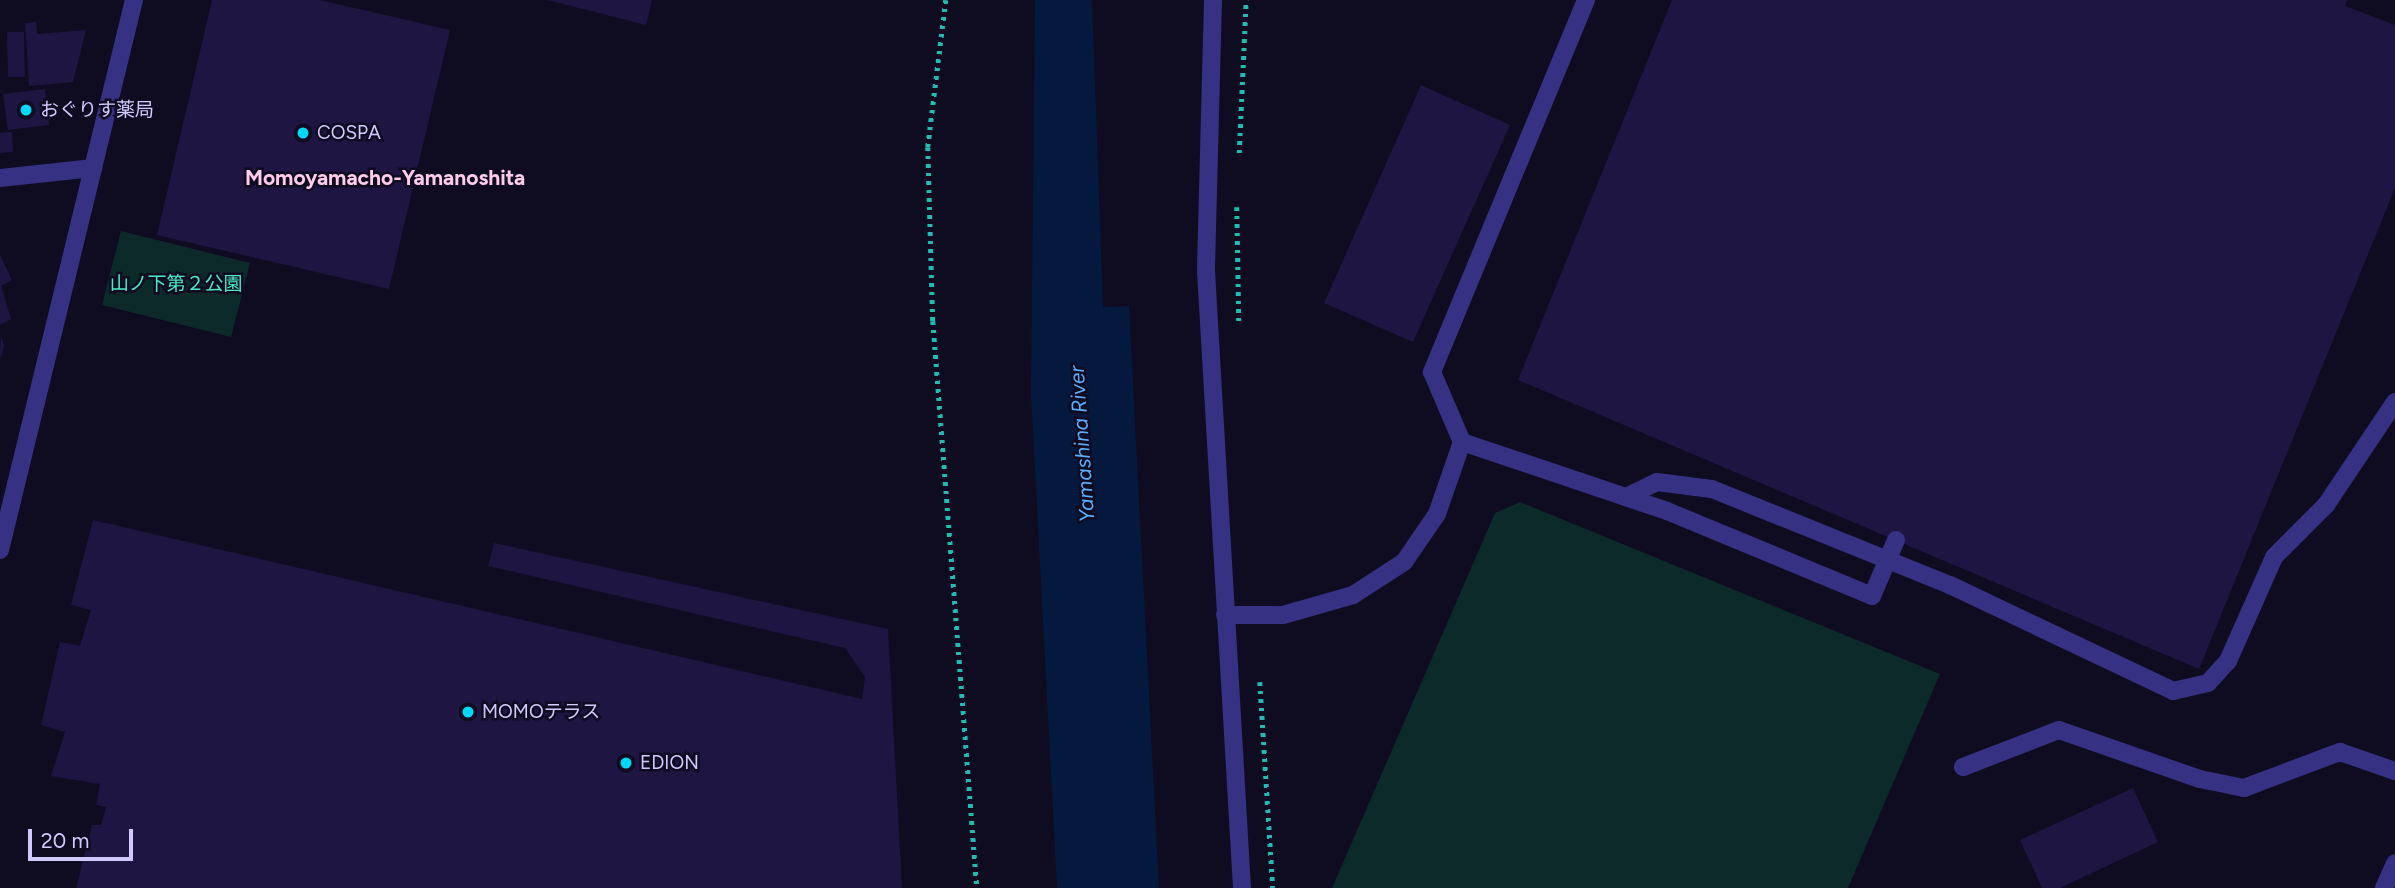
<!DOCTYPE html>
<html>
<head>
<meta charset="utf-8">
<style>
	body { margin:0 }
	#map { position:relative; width:2395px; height:888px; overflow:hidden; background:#0f0b20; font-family:Figtree,"Noto Sans JP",sans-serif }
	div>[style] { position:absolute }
	.green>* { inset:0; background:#0d2a2a }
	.water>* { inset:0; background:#05193f }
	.building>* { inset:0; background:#1f1543 }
	.path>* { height:4.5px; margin-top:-2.25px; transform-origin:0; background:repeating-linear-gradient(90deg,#23bab4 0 3.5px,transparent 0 8.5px) }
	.service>* { height:18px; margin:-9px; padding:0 9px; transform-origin:9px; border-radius:9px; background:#363183 }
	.minor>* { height:18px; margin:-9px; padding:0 9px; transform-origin:9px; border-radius:9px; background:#363183 }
	.tertiary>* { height:18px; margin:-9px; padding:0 9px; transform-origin:9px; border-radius:9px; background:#363183 }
	.service-bridge>* { height:18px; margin:-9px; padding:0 9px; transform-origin:9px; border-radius:9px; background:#363183 }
	.dots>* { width:19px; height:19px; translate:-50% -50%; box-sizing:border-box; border:4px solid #0f0b20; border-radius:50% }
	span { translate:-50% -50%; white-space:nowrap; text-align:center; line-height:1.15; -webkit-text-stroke:5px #0f0b20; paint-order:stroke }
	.poi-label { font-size:19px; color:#d1caff }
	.left { translate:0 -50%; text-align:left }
	.park-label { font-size:19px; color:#4ce9c5 }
	.neighbourhood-label { font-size:21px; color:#ffcceb; font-weight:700 }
	.water-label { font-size:21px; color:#58aeff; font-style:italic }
	.scale { position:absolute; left:28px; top:829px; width:105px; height:32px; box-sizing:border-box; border:4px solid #d1caff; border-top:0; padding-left:9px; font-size:21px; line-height:24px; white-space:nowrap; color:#d1caff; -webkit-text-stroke:5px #0f0b20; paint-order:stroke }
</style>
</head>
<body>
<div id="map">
	<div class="green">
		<i style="clip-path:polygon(121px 231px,250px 263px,231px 337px,102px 305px)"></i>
		<i style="clip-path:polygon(1520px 502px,1940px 674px,1848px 888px,1332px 888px,1495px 513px)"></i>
	</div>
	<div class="water">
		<i style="clip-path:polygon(1035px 0,1092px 0,1103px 307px,1129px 306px,1159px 888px,1057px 888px,1031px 393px)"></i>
	</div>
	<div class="building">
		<i style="clip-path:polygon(212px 0,320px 0,450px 30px,389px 289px,157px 235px)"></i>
		<i style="clip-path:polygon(547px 0,652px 0,646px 25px)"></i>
		<i style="clip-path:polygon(1672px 0,2347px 0,2345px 6px,2395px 25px,2395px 188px,2199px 669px,1518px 380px)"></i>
		<i style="clip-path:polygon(36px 22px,37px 34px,86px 30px,73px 82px,29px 86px,25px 23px)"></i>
		<i style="clip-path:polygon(7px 32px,24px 32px,25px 77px,8px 77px)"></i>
		<i style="clip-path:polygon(1421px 85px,1510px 125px,1413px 342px,1324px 303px)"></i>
		<i style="clip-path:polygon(45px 89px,49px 125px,8px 130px,3px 94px)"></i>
		<i style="clip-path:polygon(12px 132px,13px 152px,0 153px,0 133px)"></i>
		<i style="clip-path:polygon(0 255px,12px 280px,1px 286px,11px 319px,0 325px)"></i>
		<i style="clip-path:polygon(1px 335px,4px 346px,1px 357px,0 357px)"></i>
		<i style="clip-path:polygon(93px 520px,862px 699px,865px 677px,845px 648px,488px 566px,494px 543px,888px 629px,902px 888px,76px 888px,92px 825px,101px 825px,106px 807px,96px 805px,100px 784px,51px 776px,65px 732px,41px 725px,60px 642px,80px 646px,91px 610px,71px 605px)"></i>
		<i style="clip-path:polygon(2133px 788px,2158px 842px,2060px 888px,2042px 888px,2020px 840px)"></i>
	</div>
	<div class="path">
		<i style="left:946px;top:0;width:148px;rotate:97deg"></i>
		<i style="left:928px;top:147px;width:174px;rotate:88.4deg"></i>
		<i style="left:933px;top:321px;width:569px;rotate:85.56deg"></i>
		<i style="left:1239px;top:153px;width:153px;rotate:-87.4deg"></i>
		<i style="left:1237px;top:207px;width:117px;rotate:89deg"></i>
		<i style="left:1260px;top:682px;width:206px;rotate:86.4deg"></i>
	</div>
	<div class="service">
		<i style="left:1586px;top:0;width:403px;rotate:112.5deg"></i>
		<i style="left:1432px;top:372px;width:76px;rotate:66.8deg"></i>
		<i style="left:1462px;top:442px;width:216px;rotate:18.6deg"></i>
		<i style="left:1626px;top:497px;width:34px;rotate:-26deg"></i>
		<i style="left:1657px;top:482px;width:55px;rotate:7.3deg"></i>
		<i style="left:1712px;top:489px;width:257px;rotate:22deg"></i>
		<i style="left:1950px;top:585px;width:247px;rotate:25.4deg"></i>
		<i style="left:2173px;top:691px;width:36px;rotate:-13deg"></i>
		<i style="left:2208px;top:683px;width:30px;rotate:-48deg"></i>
		<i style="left:2228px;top:661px;width:114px;rotate:-66.1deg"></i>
		<i style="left:2274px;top:557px;width:74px;rotate:-45deg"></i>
		<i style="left:2326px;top:505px;width:124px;rotate:-56.2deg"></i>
		<i style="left:1225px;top:615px;width:58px"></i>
		<i style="left:1283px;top:615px;width:73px;rotate:-15.9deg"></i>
		<i style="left:1353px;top:595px;width:61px;rotate:-32.9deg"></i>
		<i style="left:1404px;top:562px;width:58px;rotate:-55.5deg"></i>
		<i style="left:1437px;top:514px;width:76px;rotate:-70.9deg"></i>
		<i style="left:1963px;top:767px;width:103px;rotate:-21.1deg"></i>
		<i style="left:2059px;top:730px;width:149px;rotate:19.2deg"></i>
		<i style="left:2200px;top:779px;width:45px;rotate:11.6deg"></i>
		<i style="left:2244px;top:788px;width:103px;rotate:-20.6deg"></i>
		<i style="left:2340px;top:752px;width:58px;rotate:19.1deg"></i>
	</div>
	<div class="minor">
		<i style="left:0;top:178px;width:94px;rotate:-6.1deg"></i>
	</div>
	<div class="tertiary">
		<i style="left:1213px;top:0;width:271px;rotate:91.5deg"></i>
		<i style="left:1206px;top:271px;width:618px;rotate:86.66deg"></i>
		<i style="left:0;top:550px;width:566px;rotate:-76.31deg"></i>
		<i style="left:2384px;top:888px;width:27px;rotate:-66deg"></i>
	</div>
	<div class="service-bridge">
		<i style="left:1667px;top:511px;width:222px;rotate:22.5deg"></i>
		<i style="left:1872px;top:596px;width:61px;rotate:-66.8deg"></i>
	</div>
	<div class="dots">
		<i style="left:26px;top:110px;background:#00d8f5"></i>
		<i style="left:303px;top:133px;background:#00d8f5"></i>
		<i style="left:468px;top:712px;background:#00d8f5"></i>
		<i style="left:626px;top:763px;background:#00d8f5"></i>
	</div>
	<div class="poi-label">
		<span class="left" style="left:40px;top:110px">おぐりす薬局</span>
		<span class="left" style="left:317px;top:133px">COSPA</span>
		<span class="left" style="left:482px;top:712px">MOMOテラス</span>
		<span class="left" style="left:640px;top:763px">EDION</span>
	</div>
	<div class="park-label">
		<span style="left:176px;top:284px">山ノ下第２公園</span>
	</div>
	<div class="neighbourhood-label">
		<span style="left:385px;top:178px">Momoyamacho-Yamanoshita</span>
	</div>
	<div class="water-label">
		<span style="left:1082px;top:444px;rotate:-94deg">Yamashina River</span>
	</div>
	<div class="scale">20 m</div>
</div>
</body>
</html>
